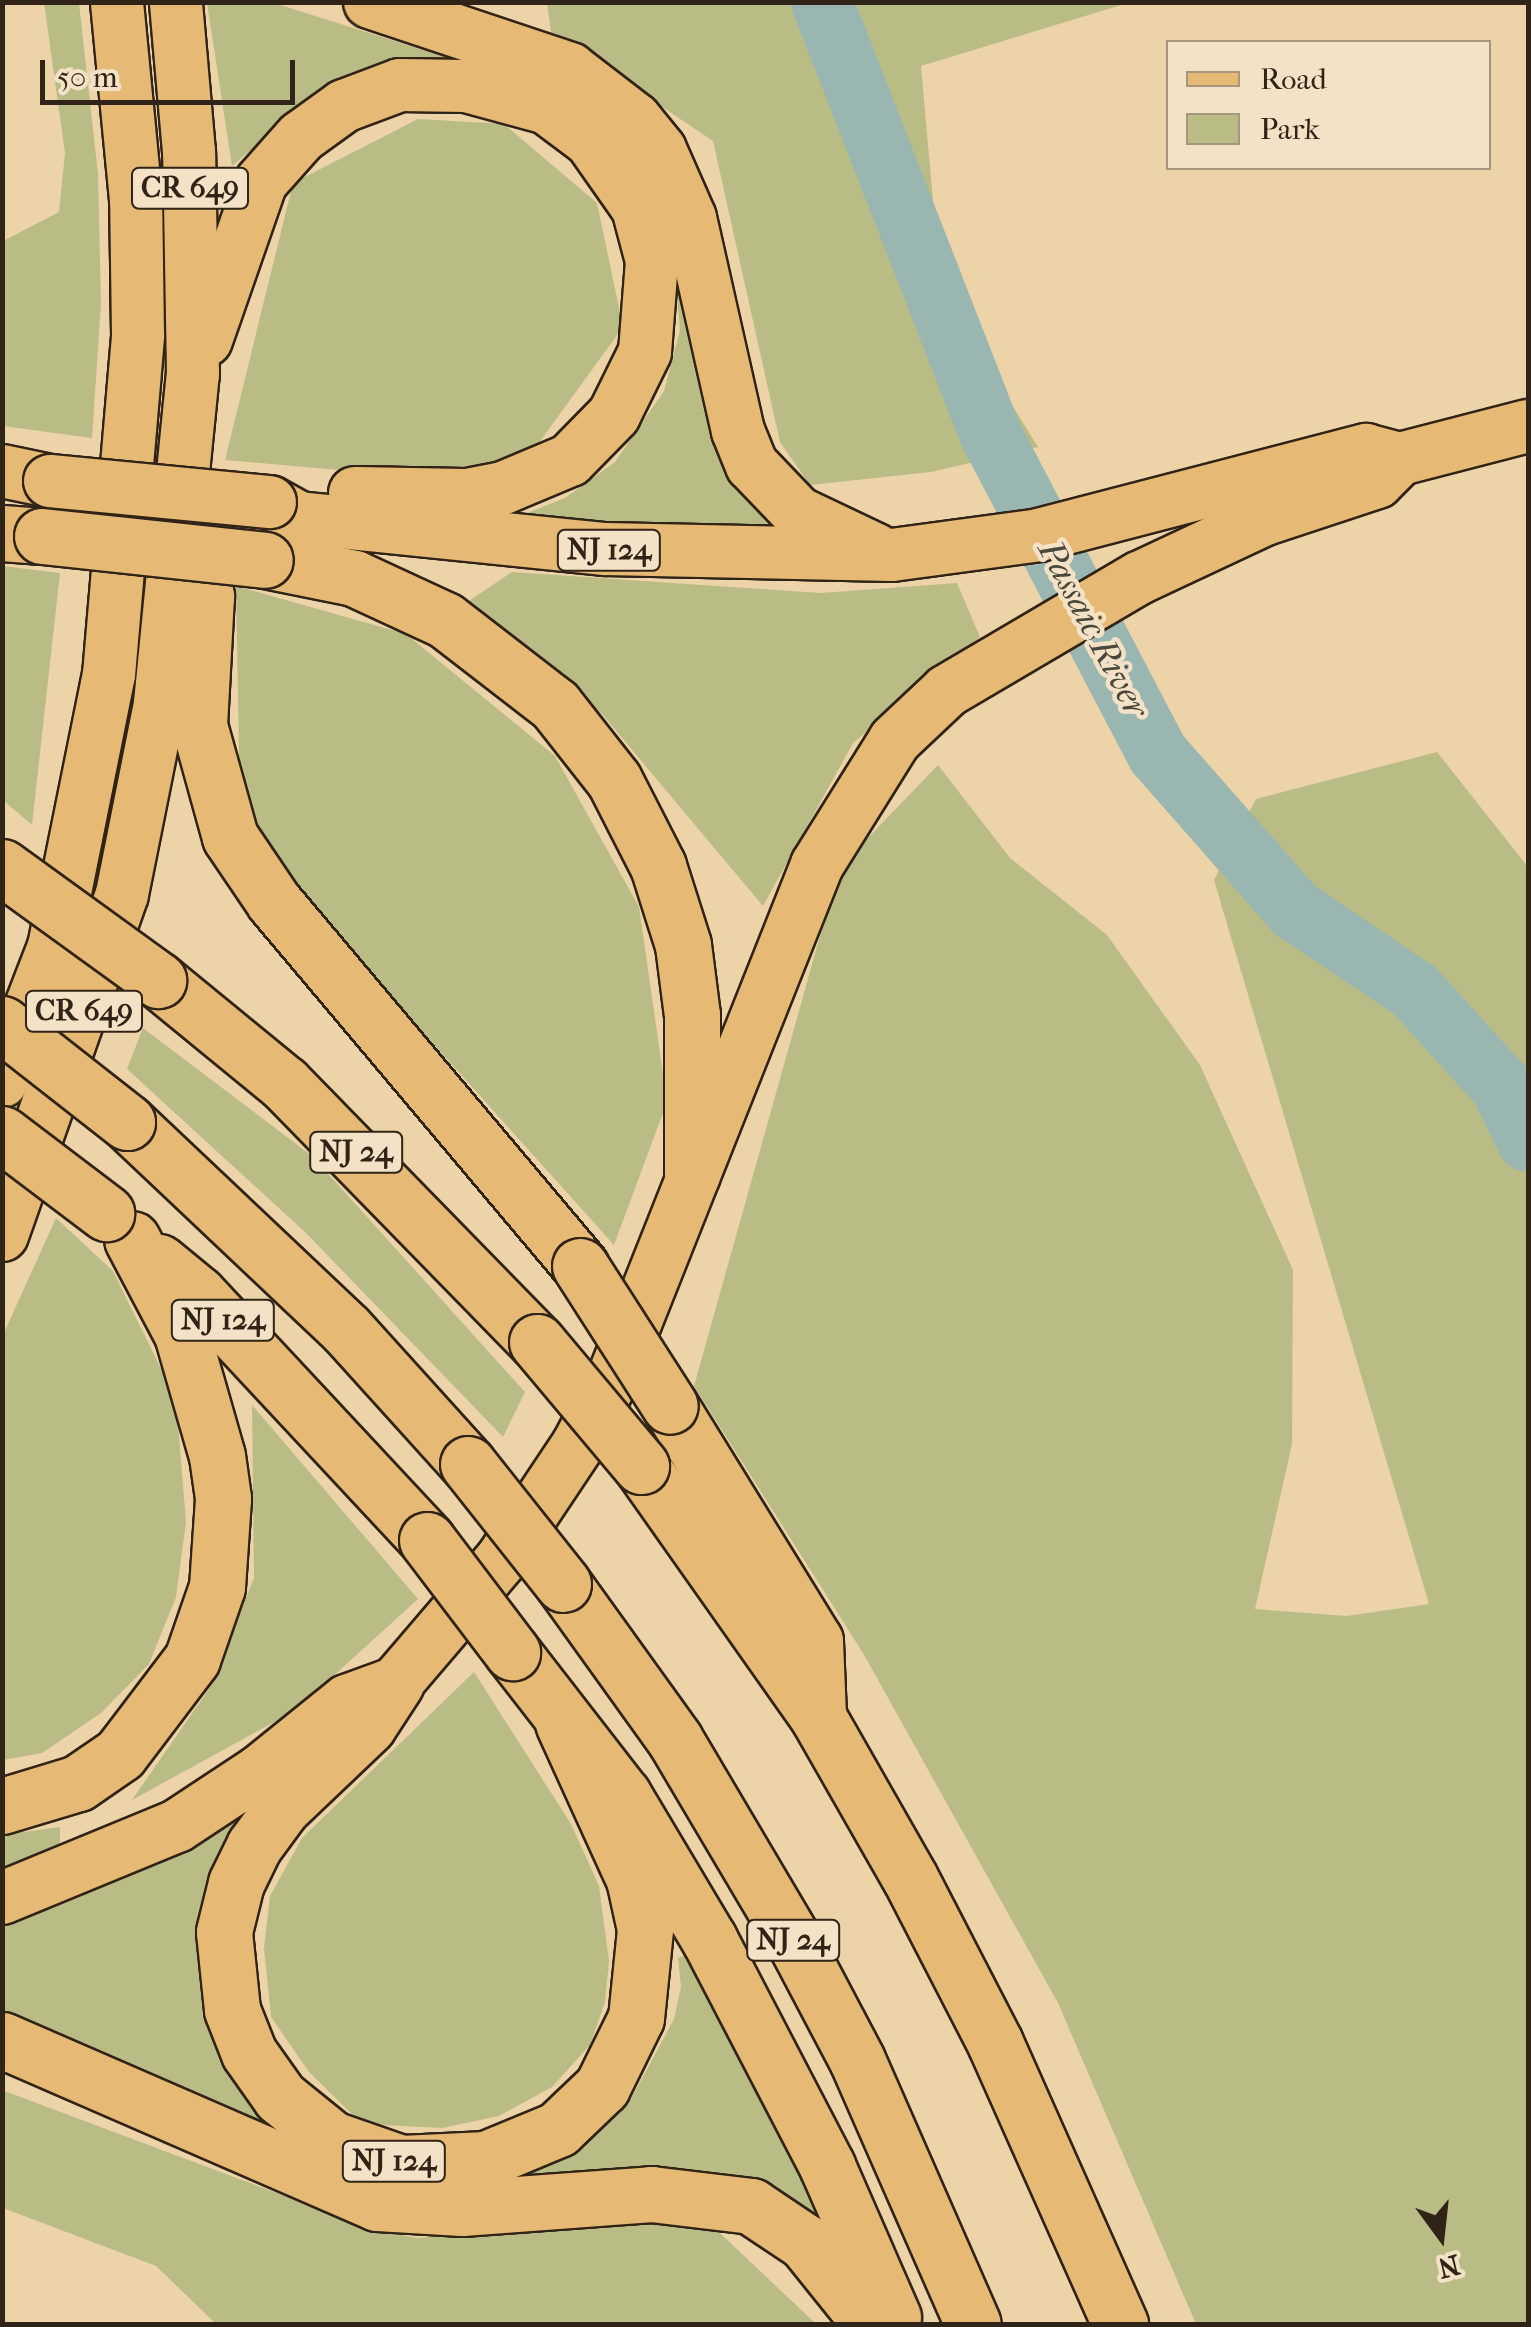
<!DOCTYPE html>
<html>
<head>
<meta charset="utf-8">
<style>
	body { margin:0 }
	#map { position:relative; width:1531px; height:2327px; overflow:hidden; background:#ecd3a8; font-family:"IM FELL French Canon",serif }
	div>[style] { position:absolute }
	.green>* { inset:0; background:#babc86 }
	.river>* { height:62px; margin:-31px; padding:0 31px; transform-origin:31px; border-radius:31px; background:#9ab6b0 }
	.roads { filter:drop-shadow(2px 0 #302317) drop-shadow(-2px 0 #302317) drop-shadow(0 2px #302317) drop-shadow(0 -2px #302317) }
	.primary>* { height:52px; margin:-26px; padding:0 26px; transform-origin:26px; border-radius:26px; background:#e6ba74 }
	.motorway>* { height:55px; margin:-27.5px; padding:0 27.5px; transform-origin:27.5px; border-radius:27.5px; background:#e6ba74 }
	.bridges { filter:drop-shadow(2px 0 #302317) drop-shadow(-2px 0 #302317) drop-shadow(0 2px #302317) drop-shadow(0 -2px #302317) }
	.primary-bridge>* { height:52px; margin:-26px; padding:0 26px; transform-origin:26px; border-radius:26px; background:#e6ba74 }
	.motorway-bridge>* { height:55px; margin:-27.5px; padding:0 27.5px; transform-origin:27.5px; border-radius:27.5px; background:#e6ba74 }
	span { translate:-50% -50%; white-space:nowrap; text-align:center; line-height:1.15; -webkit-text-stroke:9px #f3e2c6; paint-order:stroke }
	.shield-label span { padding:2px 8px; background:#f3e2c6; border:2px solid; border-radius:8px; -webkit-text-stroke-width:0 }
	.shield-label { font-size:30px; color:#302317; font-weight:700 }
	.water-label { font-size:35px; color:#4a483d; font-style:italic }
	.frame { position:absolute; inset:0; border:5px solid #302317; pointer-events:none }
	.legend { position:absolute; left:1166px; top:40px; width:325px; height:130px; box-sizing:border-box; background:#f3e2c6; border:2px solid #a59680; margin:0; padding:12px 18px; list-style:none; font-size:30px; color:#302317 }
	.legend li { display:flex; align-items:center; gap:20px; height:50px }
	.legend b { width:50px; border:2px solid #a59680 }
	.north { position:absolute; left:1391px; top:2187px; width:100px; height:100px; -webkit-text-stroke:8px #f3e2c6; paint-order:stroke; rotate:165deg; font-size:28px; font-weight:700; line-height:40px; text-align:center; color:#302317 }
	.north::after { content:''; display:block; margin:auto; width:35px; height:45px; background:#302317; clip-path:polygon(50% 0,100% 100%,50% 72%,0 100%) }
	.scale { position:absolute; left:40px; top:60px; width:255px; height:45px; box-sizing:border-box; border:5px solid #302317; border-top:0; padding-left:12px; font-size:30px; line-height:35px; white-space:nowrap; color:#302317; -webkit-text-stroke:8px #f3e2c6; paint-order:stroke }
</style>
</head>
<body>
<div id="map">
	<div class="green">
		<i style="clip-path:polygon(44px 3px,79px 3px,98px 174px,101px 304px,92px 438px,3px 426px,3px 241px,59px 212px,65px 153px)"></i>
		<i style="clip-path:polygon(207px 3px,274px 3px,445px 57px,325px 87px,232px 166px)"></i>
		<i style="clip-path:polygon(547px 3px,1128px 3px,921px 66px,941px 291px,1038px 447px,931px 472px,810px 485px,780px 442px,713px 141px,551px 32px)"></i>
		<i style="clip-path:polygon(418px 119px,504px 124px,597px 203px,623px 327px,525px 462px,372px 473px,225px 460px,293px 183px)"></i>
		<i style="clip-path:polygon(674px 259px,742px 492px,772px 529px,502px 523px,565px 498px,615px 462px,664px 391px,680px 330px)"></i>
		<i style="clip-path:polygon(2px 566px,60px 573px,32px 825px,3px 800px)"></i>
		<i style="clip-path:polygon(512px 572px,821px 593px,957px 583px,980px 637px,853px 743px,763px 906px,602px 714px,466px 603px)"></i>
		<i style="clip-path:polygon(236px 586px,406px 634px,555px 756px,639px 907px,667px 1102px,614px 1245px,295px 890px,240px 807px)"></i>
		<i style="clip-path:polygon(1437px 752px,1528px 867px,1528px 2324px,1196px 2324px,1058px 2003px,863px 1653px,694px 1386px,839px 868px,938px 765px,1010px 858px,1107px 935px,1200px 1065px,1293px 1270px,1292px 1444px,1255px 1609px,1347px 1616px,1429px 1604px,1214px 880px,1256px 799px)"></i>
		<i style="clip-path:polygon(143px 1028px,312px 1156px,525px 1392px,503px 1437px,306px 1233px,127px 1069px)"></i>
		<i style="clip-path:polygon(56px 1218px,113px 1271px,176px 1399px,186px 1522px,176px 1597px,149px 1664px,101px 1713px,42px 1753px,3px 1760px,3px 1335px)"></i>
		<i style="clip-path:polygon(252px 1405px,418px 1599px,296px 1710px,132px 1800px,209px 1689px,254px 1578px)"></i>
		<i style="clip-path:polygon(474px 1672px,571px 1824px,599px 1886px,609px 1961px,605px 2002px,590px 2045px,552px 2087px,499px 2116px,442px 2128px,362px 2124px,309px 2072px,271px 2017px,264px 1948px,270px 1896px,302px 1838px)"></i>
		<i style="clip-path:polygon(243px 1811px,219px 1861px,272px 2125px,260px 2131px,3px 2017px,3px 1924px)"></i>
		<i style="clip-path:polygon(60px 1827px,60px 1857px,3px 1878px,3px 1835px)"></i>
		<i style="clip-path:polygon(685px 1955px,764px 2096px,823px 2223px,527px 2183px,520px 2175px,574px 2154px,631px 2099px,674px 2019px,681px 1987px,678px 1958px)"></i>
		<i style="clip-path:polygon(2px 2090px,373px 2229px,416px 2238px,702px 2216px,816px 2324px,216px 2324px,156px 2266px,3px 2208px)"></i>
	</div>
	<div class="river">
		<i style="left:822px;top:2px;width:463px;rotate:68.7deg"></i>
		<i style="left:990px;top:433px;width:362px;rotate:62.4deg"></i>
		<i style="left:1158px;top:754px;width:208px;rotate:48.7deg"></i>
		<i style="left:1295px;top:910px;width:145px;rotate:34deg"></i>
		<i style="left:1415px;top:991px;width:128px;rotate:47.8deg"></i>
		<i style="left:1501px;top:1086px;width:61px;rotate:63.9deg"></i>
	</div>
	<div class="roads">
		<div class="primary">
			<i style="left:370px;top:2px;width:211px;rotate:18.5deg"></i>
			<i style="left:570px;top:69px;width:82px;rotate:37.6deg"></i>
			<i style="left:635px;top:119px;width:40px;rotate:51deg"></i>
			<i style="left:660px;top:150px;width:74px;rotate:66.2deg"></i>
			<i style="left:690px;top:218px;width:218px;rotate:77.3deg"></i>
			<i style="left:738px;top:431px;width:37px;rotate:68deg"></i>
			<i style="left:752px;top:465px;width:66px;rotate:46.2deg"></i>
			<i style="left:798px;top:513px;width:86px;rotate:25.4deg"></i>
			<i style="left:206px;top:340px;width:167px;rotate:-70.8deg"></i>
			<i style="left:261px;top:182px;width:60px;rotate:-48.4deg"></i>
			<i style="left:301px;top:137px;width:53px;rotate:-35.8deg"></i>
			<i style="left:344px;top:106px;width:60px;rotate:-20.6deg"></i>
			<i style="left:400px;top:85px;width:66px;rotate:0.9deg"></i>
			<i style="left:466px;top:86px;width:84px;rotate:15.2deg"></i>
			<i style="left:547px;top:108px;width:55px;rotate:36.9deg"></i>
			<i style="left:591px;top:141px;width:82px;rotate:55deg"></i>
			<i style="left:638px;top:208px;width:55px;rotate:75.2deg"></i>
			<i style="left:652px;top:261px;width:91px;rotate:94.4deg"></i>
			<i style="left:645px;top:352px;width:70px;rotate:116.2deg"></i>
			<i style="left:614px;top:415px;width:63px;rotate:134.4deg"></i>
			<i style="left:570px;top:460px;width:73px;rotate:157.3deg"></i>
			<i style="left:503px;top:488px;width:38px;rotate:169deg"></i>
			<i style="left:466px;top:495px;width:111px;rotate:-179deg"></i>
			<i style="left:2px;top:471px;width:49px;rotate:11.8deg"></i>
			<i style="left:270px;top:502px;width:33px;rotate:29deg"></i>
			<i style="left:299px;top:518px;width:308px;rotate:5.8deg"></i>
			<i style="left:605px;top:549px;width:287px;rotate:1.2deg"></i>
			<i style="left:892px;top:555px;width:148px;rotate:-7.7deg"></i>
			<i style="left:1039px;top:535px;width:338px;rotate:-14.6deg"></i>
			<i style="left:1366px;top:450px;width:35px;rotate:15deg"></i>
			<i style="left:1400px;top:459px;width:132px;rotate:-14.5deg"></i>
			<i style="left:2px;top:1081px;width:144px;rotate:-68.8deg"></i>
			<i style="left:54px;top:947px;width:278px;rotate:-78.6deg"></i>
			<i style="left:109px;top:675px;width:341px;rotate:-85.1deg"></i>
			<i style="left:138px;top:335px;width:135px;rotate:-90.8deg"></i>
			<i style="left:136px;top:200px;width:199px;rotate:-95.5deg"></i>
			<i style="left:2px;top:1235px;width:361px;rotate:-70.6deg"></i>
			<i style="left:122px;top:894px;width:195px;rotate:-78.7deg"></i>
			<i style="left:160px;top:703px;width:331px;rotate:-84.3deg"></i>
			<i style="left:193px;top:374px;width:222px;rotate:-91deg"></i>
			<i style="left:189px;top:152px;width:151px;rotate:-95deg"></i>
			<i style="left:2px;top:1898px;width:189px;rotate:-22.4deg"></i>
			<i style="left:177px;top:1826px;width:98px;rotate:-33.4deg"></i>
			<i style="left:259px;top:1772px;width:113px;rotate:-38.9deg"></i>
			<i style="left:347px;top:1701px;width:52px;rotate:-20.2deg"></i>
			<i style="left:396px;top:1683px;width:163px;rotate:-49.5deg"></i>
			<i style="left:502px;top:1559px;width:137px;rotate:-56.3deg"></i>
			<i style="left:578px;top:1445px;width:78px;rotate:-62.4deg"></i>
			<i style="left:614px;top:1376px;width:550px;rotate:-68.33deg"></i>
			<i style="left:817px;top:865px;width:147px;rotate:-58deg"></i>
			<i style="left:895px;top:740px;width:71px;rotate:-43.3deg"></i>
			<i style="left:947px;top:691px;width:223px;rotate:-30.5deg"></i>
			<i style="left:1139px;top:578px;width:139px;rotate:-25.1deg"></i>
			<i style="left:1265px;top:519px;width:118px;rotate:-18.3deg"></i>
			<i style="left:1377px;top:482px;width:33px;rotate:-45deg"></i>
		</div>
		<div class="motorway">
			<i style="left:2px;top:533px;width:40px;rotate:4.3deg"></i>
			<i style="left:265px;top:560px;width:91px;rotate:11.4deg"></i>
			<i style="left:354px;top:578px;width:100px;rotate:24.8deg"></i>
			<i style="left:445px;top:620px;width:139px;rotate:37.7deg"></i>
			<i style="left:555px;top:705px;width:95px;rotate:51.8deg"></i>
			<i style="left:614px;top:780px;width:97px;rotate:62.9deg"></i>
			<i style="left:658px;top:866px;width:83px;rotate:72.4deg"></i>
			<i style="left:683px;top:945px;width:71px;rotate:82.7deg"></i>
			<i style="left:692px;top:1015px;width:159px;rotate:90deg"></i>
			<i style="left:177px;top:562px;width:45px;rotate:49.5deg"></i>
			<i style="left:206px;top:596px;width:129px;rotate:93.1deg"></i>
			<i style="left:199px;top:725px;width:116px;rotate:74.5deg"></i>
			<i style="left:230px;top:837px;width:78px;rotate:55.9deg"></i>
			<i style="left:274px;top:902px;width:476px;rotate:49.9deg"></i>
			<i style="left:158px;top:980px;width:163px;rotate:39.3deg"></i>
			<i style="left:284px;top:1083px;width:362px;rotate:45.7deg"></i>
			<i style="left:127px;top:1122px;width:301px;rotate:43.4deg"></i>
			<i style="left:346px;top:1329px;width:182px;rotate:47.9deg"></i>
			<i style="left:159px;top:1262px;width:50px;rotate:39.4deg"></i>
			<i style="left:198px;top:1294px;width:336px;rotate:47deg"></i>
			<i style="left:670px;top:1406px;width:276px;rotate:58.3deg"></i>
			<i style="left:815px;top:1641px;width:76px;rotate:87.7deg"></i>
			<i style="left:641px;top:1466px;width:307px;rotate:54.8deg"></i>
			<i style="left:818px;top:1717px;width:185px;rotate:60.3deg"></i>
			<i style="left:910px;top:1878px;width:186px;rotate:62.7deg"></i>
			<i style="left:995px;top:2043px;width:308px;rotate:66deg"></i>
			<i style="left:563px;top:1584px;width:192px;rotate:54.3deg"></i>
			<i style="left:675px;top:1740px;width:244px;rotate:59.4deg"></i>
			<i style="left:799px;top:1950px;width:124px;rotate:62.2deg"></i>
			<i style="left:857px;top:2060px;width:288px;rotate:66.3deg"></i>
			<i style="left:512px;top:1652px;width:181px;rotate:52.2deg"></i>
			<i style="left:623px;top:1795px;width:168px;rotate:59.2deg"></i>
			<i style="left:709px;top:1939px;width:256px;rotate:62.5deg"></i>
			<i style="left:827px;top:2166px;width:165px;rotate:66.4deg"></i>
			<i style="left:396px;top:1683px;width:51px;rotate:123.1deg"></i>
			<i style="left:368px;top:1726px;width:119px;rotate:136.4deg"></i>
			<i style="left:282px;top:1808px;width:47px;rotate:126.4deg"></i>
			<i style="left:254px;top:1846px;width:41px;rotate:115.9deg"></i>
			<i style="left:236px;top:1883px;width:50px;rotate:103.8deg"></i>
			<i style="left:224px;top:1932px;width:78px;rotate:84.1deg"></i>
			<i style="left:232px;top:2010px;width:46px;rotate:68.4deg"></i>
			<i style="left:249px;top:2053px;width:54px;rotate:54.8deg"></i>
			<i style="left:280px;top:2097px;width:67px;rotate:38.9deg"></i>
			<i style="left:332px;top:2139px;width:73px;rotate:19.2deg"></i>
			<i style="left:401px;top:2163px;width:85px;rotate:-2.7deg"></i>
			<i style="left:486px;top:2159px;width:78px;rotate:-22.6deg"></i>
			<i style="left:558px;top:2129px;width:61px;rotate:-43.7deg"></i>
			<i style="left:602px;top:2087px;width:77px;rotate:-63.8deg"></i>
			<i style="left:636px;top:2018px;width:89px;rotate:-84.2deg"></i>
			<i style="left:645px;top:1929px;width:51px;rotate:-102.4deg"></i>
			<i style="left:634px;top:1879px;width:171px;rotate:-114.5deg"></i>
			<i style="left:2px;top:1806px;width:79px;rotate:-16.8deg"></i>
			<i style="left:78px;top:1783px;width:51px;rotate:-34.6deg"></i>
			<i style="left:120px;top:1754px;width:119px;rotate:-52.8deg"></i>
			<i style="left:192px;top:1659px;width:76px;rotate:-70.9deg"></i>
			<i style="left:217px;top:1587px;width:89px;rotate:-86.1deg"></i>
			<i style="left:223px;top:1498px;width:42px;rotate:-98.1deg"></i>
			<i style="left:217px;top:1456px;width:127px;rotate:-106deg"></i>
			<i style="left:182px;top:1334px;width:107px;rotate:-117.8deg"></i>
			<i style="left:2px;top:2040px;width:409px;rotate:23.5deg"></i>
			<i style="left:377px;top:2203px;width:85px;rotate:3.4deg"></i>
			<i style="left:462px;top:2208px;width:190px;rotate:-4.2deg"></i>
			<i style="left:651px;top:2194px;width:101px;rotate:6.8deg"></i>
			<i style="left:751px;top:2206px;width:65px;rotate:33.7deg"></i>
			<i style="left:805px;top:2242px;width:105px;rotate:51.2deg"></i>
		</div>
	</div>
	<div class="bridges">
		<div class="primary-bridge">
			<i style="left:50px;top:481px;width:221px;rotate:5.5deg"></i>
		</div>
		<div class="motorway-bridge">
			<i style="left:42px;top:536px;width:224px;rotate:6.1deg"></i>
			<i style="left:2px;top:867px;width:193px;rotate:35.9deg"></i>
			<i style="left:2px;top:1024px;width:159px;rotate:38.1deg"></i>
			<i style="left:2px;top:1134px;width:131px;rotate:37.2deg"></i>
			<i style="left:580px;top:1266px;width:166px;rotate:57.3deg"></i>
			<i style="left:537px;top:1342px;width:162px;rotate:50deg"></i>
			<i style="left:468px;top:1464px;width:153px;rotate:51.6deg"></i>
			<i style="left:427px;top:1540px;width:141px;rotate:52.8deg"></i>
		</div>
	</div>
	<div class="shield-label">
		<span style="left:190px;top:188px">CR 649</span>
		<span style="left:609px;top:550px">NJ 124</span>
		<span style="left:84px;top:1011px">CR 649</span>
		<span style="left:356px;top:1152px">NJ 24</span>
		<span style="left:223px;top:1320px">NJ 124</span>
		<span style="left:793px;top:1940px">NJ 24</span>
		<span style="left:394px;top:2161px">NJ 124</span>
	</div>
	<div class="water-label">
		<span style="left:1093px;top:629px;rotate:62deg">Passaic River</span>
	</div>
	<div class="frame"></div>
	<ul class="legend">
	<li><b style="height:12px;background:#e6ba74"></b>Road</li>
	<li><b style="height:28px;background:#babc86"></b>Park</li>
	</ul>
	<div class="north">N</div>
	<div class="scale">50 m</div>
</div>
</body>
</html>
